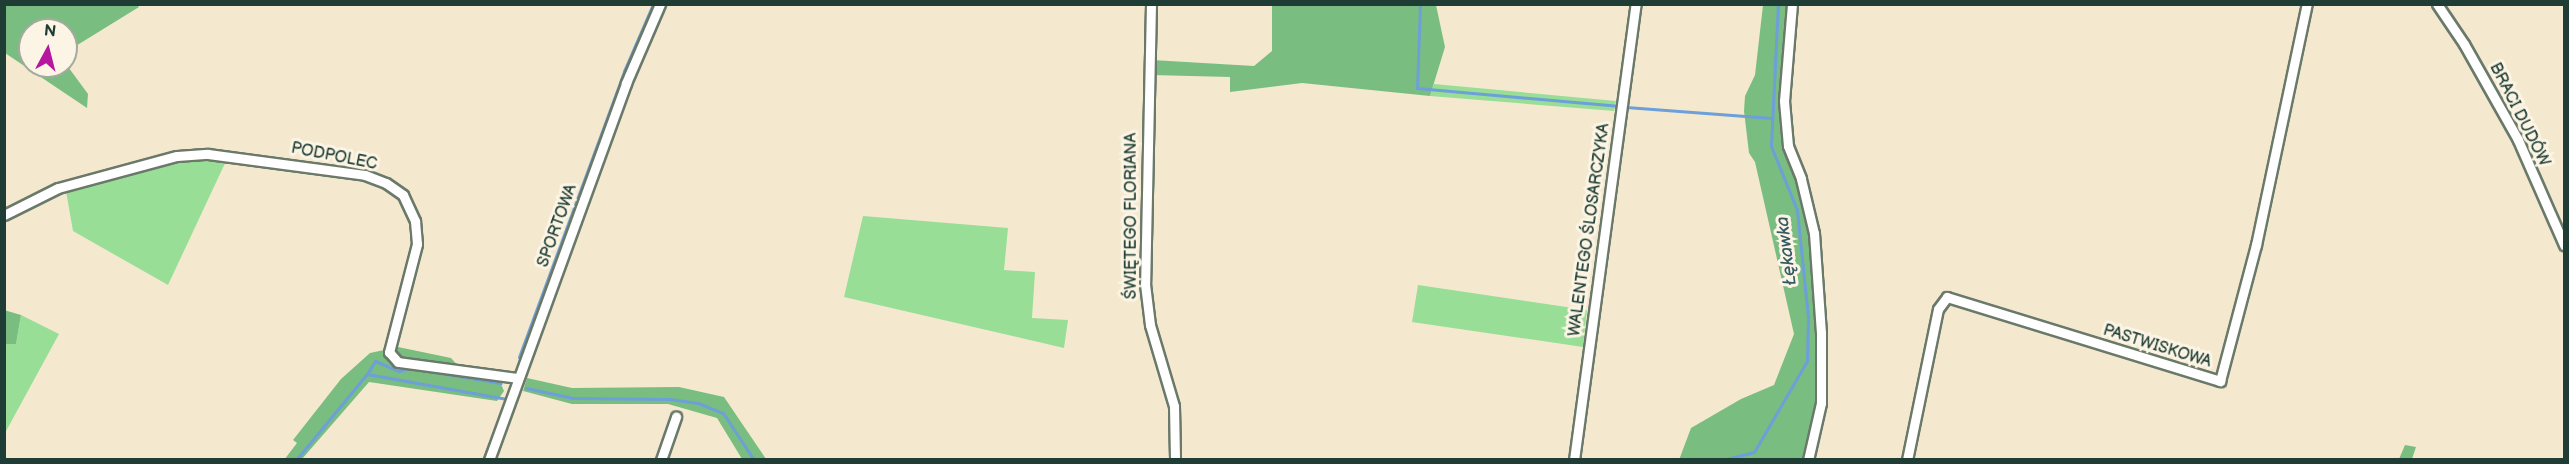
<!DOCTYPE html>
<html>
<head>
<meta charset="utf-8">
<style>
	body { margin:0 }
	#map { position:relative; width:2569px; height:464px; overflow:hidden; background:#f4e9cf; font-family:"Balsamiq Sans",sans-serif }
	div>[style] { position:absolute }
	.green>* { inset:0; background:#98de97 }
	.forest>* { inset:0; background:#7abd80 }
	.stream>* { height:3px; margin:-1.5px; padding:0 1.5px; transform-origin:1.5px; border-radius:1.5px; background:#6d9fd8 }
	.roads { filter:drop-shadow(2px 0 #6a796a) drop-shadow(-2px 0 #6a796a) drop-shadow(0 2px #6a796a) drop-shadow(0 -2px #6a796a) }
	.street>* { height:9px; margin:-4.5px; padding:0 4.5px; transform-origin:4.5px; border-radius:4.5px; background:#fff }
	span { translate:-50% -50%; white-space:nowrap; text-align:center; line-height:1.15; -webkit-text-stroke:6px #fcf5e5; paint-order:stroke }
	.street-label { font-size:16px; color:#1f3d34 }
	.water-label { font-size:18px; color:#365a65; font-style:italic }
	.frame { position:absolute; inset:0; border:6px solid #1f3d34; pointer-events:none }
	.north { position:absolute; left:18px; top:18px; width:60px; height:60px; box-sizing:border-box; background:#fcf5e5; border:2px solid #a4ab9e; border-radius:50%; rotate:7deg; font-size:16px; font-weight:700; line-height:24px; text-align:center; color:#1f3d34 }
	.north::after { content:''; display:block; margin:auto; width:21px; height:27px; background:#b5179e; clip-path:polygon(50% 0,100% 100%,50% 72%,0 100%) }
</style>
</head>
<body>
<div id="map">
	<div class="green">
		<i style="clip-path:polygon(1434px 84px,1616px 101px,1614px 111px,1430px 96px)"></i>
		<i style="clip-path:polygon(227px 159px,168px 285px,73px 231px,66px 191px,178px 160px)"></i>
		<i style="clip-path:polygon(863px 216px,1008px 228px,1004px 270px,1035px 272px,1032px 318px,1068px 320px,1064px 348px,844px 297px)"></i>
		<i style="clip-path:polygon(1418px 285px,1587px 310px,1583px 347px,1412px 322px)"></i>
		<i style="clip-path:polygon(21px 315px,59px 334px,5px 433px,5px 344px,16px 344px)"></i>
	</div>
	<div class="forest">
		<i style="clip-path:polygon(137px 5px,139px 7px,66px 52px,66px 30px,30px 30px,30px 66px,66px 64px,88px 94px,87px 108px,5px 53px,5px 5px)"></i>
		<i style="clip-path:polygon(1272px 5px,1436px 5px,1445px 47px,1430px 96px,1302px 83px,1230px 92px,1230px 77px,1151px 75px,1152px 60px,1254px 66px,1272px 51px)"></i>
		<i style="clip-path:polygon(1763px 5px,1788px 5px,1781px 101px,1812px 235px,1818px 330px,1817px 403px,1810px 440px,1802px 459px,1679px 460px,1691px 428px,1741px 399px,1774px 385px,1794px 334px,1755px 162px,1749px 153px,1744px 111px,1745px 96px,1755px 75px)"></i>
		<i style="clip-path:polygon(4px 310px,21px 315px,16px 344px,5px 344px)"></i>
		<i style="clip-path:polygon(398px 347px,451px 358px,468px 377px,499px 379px,504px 391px,497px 401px,369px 382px,302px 459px,284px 460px,297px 443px,293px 440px,341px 379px,370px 353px)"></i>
		<i style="clip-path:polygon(527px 378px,572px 388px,679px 387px,724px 397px,766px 459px,742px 459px,717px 418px,668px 404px,572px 404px,523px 391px)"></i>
		<i style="clip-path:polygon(2405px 445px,2416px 447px,2412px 459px,2399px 459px)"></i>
	</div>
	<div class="stream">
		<i style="left:1420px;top:4px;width:84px;rotate:92deg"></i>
		<i style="left:1417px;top:88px;width:201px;rotate:5.1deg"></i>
		<i style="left:1626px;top:107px;width:146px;rotate:4.3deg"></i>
		<i style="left:519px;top:357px;width:305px;rotate:-69.8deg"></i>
		<i style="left:624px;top:71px;width:73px;rotate:-66.6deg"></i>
		<i style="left:367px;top:374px;width:15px;rotate:-58deg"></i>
		<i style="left:375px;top:361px;width:26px;rotate:23deg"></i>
		<i style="left:399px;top:371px;width:10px;rotate:-17deg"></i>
		<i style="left:409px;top:368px;width:93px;rotate:9.3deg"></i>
		<i style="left:526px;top:388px;width:48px;rotate:12deg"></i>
		<i style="left:573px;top:398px;width:97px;rotate:0.6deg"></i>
		<i style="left:670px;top:399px;width:28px;rotate:8deg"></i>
		<i style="left:698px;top:403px;width:27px;rotate:22deg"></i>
		<i style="left:723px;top:413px;width:56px;rotate:56.6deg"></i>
		<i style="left:296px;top:460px;width:112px;rotate:-50.5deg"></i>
		<i style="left:367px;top:374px;width:142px;rotate:10.1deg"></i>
		<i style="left:507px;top:399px;width:3px;rotate:108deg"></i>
		<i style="left:483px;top:460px;width:47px;rotate:-68.9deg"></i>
		<i style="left:1722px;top:460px;width:33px;rotate:-14deg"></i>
		<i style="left:1754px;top:452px;width:105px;rotate:-59.8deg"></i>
		<i style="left:1807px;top:361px;width:44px;rotate:-88.7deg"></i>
		<i style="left:1808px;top:317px;width:108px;rotate:-95.9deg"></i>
		<i style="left:1797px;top:210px;width:69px;rotate:-112.1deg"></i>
		<i style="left:1771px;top:146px;width:142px;rotate:-87.2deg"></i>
	</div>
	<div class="roads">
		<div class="street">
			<i style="left:1151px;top:4px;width:280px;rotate:91.2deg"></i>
			<i style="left:1145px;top:284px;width:41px;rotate:83deg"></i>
			<i style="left:1150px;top:325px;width:84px;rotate:73.5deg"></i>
			<i style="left:1174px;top:406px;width:54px;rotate:88.9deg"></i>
			<i style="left:1792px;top:4px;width:97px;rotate:94.7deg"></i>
			<i style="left:1784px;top:101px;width:45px;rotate:84.9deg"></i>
			<i style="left:1788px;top:146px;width:35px;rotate:68deg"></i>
			<i style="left:1801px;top:179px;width:56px;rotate:76.5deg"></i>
			<i style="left:1814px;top:233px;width:100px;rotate:86deg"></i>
			<i style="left:1821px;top:333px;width:70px;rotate:90deg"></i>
			<i style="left:1821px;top:403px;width:58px;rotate:102.8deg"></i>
			<i style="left:2437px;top:4px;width:48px;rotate:56deg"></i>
			<i style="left:2464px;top:44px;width:110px;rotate:60.6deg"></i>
			<i style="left:2518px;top:140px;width:115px;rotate:66.3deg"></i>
			<i style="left:4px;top:215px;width:60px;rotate:-26.6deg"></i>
			<i style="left:58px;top:188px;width:123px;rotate:-15.1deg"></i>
			<i style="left:177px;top:156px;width:31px;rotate:-4deg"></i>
			<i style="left:208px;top:154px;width:158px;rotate:7.6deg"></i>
			<i style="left:365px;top:175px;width:22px;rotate:21deg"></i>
			<i style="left:386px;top:183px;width:21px;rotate:35deg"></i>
			<i style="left:403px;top:195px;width:29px;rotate:65deg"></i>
			<i style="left:415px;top:221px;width:23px;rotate:85deg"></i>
			<i style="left:417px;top:244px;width:112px;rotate:104.5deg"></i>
			<i style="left:389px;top:352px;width:13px;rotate:48deg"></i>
			<i style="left:398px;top:362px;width:121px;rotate:7.6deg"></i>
			<i style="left:489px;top:460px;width:401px;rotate:-70deg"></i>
			<i style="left:626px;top:83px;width:86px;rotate:-66.7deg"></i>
			<i style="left:661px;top:460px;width:46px;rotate:-70.8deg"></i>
			<i style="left:1574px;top:460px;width:460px;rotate:-82.3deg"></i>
			<i style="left:1907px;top:460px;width:154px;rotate:-78.4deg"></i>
			<i style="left:1938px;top:309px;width:15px;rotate:-53deg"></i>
			<i style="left:1947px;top:297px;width:286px;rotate:17.1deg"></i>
			<i style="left:2220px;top:381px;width:141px;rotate:-75.2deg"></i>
			<i style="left:2256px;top:245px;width:246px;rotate:-78.1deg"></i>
		</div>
	</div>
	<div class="street-label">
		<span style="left:2519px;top:115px;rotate:63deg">BRACI DUDÓW</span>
		<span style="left:334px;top:157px;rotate:11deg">PODPOLEC</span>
		<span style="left:1132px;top:216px;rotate:-90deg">ŚWIĘTEGO FLORIANA</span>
		<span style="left:558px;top:226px;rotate:-70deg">SPORTOWA</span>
		<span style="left:1590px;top:230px;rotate:-82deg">WALENTEGO ŚLOSARCZYKA</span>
		<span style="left:2157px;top:347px;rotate:17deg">PASTWISKOWA</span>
	</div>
	<div class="water-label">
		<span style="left:1787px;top:251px;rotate:-97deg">Łękawka</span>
	</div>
	<div class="frame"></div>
	<div class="north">N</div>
</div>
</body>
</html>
